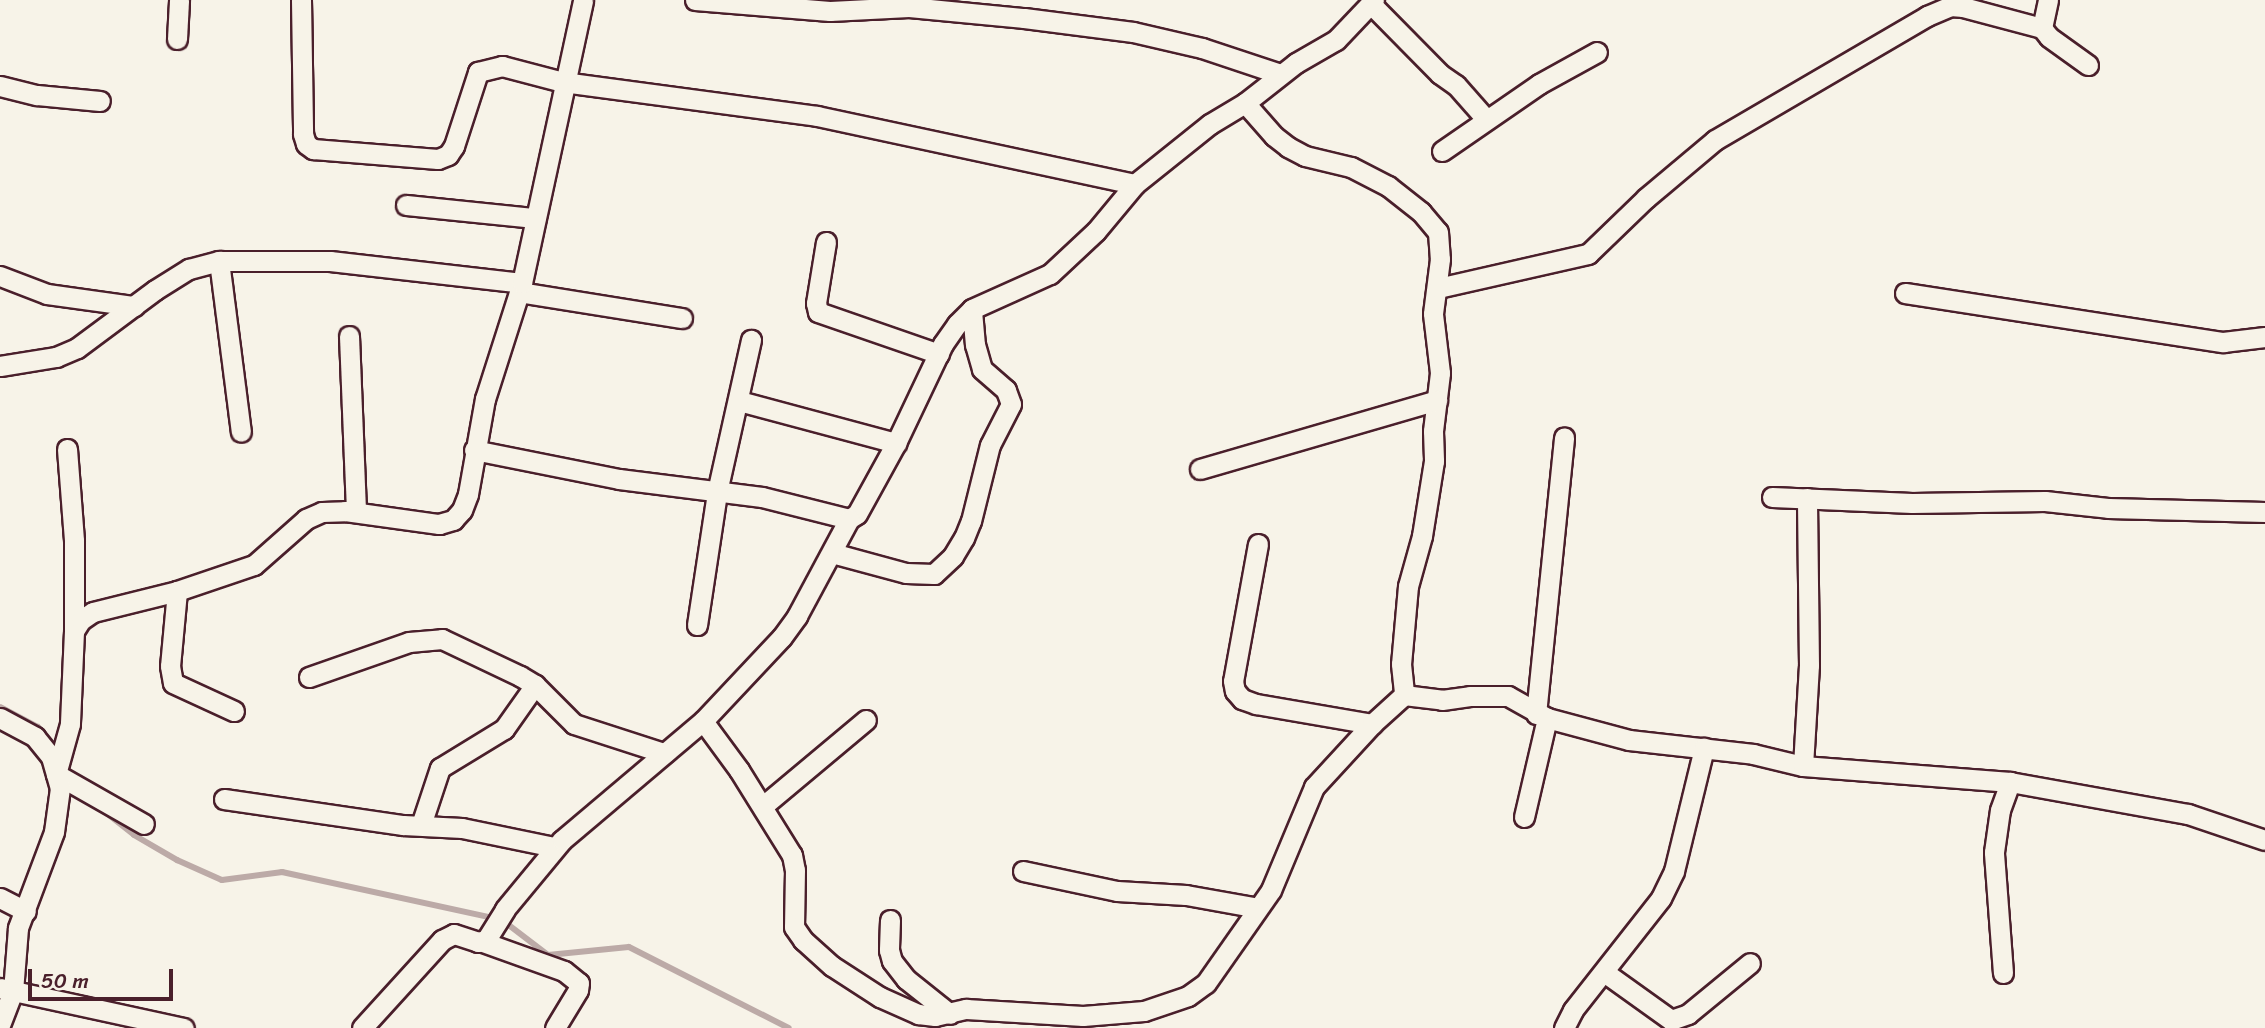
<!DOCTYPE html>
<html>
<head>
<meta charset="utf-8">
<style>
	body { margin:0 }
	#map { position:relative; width:2265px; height:1028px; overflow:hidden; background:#f7f3e8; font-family:Sriracha,sans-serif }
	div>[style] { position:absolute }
	.stream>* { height:6px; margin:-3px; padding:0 3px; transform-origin:3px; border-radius:3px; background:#bcaaa7 }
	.roads { filter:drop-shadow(2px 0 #4a1f2b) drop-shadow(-2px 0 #4a1f2b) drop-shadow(0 2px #4a1f2b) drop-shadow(0 -2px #4a1f2b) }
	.minor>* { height:19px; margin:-9.5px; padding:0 9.5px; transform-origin:9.5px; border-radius:9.5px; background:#f7f3e8 }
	span { translate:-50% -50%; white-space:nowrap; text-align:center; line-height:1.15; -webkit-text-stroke:5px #f7f3e8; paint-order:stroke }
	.scale { position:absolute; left:28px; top:969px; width:145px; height:32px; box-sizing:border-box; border:4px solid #4a1f2b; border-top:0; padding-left:9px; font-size:21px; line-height:24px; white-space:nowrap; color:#4a1f2b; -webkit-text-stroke:5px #f7f3e8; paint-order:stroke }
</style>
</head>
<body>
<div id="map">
	<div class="stream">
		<i style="left:0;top:707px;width:43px;rotate:27.8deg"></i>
		<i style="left:38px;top:727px;width:10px;rotate:53deg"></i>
		<i style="left:105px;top:812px;width:37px;rotate:38deg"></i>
		<i style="left:134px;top:835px;width:50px;rotate:30.2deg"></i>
		<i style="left:177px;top:860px;width:49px;rotate:24deg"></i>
		<i style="left:222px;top:880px;width:61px;rotate:-7.6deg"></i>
		<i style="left:282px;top:872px;width:225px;rotate:12.3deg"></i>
		<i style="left:502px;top:920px;width:58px;rotate:37.3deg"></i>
		<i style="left:548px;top:955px;width:81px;rotate:-5.6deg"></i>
		<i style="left:629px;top:947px;width:179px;rotate:26.9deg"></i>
	</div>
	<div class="roads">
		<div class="minor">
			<i style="left:301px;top:0;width:134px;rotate:89.1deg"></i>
			<i style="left:303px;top:134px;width:10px;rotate:73deg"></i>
			<i style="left:306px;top:144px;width:9px;rotate:36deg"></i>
			<i style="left:313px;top:149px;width:125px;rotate:4.6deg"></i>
			<i style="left:438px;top:159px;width:11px;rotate:-22deg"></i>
			<i style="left:448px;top:155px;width:11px;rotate:-56deg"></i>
			<i style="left:454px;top:146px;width:78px;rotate:-72deg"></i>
			<i style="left:478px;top:72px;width:25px;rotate:-14deg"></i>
			<i style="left:502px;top:66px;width:63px;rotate:14.7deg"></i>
			<i style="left:563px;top:82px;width:256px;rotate:7.6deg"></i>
			<i style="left:817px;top:116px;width:325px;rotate:12.1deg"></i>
			<i style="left:695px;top:0;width:135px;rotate:4.7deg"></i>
			<i style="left:830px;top:11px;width:79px;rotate:-2.9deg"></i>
			<i style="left:909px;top:7px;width:116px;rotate:5.5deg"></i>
			<i style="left:1024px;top:18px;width:110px;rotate:7.3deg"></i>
			<i style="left:1133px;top:32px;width:71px;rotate:13.1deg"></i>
			<i style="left:1202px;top:48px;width:82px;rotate:18.4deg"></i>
			<i style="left:2048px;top:0;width:29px;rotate:102deg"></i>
			<i style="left:2042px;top:28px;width:11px;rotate:52deg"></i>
			<i style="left:2049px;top:37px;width:48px;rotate:35.7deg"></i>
			<i style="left:1371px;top:4px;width:98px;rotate:45.4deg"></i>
			<i style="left:1440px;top:74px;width:19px;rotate:35deg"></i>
			<i style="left:1456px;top:85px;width:45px;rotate:48.6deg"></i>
			<i style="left:177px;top:39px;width:39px;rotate:-87deg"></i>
			<i style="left:0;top:86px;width:38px;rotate:14deg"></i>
			<i style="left:37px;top:95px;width:63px;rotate:5.4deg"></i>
			<i style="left:1245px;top:103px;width:44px;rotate:48.7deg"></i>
			<i style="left:1274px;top:136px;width:18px;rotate:38deg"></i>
			<i style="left:1288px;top:147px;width:19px;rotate:28deg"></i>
			<i style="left:1305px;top:156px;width:47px;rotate:13.4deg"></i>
			<i style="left:1351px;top:167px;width:42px;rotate:27.2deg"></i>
			<i style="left:1388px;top:186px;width:42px;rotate:38.2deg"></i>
			<i style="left:1421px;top:212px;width:26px;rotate:50deg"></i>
			<i style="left:1438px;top:232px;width:27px;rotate:86deg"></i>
			<i style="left:1440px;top:259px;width:55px;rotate:97.3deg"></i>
			<i style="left:1433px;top:314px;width:59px;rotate:83.2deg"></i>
			<i style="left:1440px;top:373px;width:58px;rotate:96.9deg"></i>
			<i style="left:1433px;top:431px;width:30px;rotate:88deg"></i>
			<i style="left:1434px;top:461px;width:76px;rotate:99.1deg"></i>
			<i style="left:1422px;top:536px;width:52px;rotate:105.6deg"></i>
			<i style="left:1408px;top:586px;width:78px;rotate:95.1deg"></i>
			<i style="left:1401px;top:664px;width:31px;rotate:84deg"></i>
			<i style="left:1404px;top:695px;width:38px;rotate:7deg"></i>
			<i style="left:1442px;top:700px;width:28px;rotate:-8deg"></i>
			<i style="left:1470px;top:696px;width:38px"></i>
			<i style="left:1508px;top:696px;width:45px;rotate:29.4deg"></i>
			<i style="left:1547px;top:718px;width:85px;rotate:15deg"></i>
			<i style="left:1629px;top:740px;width:125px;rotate:6.4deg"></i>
			<i style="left:1753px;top:754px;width:51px;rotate:13.5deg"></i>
			<i style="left:1803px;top:766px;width:208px;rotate:4.4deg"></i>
			<i style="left:2010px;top:782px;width:181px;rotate:10.2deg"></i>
			<i style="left:2188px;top:814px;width:81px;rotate:18.7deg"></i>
			<i style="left:1442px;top:151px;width:118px;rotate:-34.6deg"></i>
			<i style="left:1539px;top:84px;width:66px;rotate:-28.9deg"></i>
			<i style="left:406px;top:205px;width:130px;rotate:5.8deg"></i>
			<i style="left:826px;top:242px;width:62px;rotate:99.3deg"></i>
			<i style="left:816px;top:303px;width:9px;rotate:77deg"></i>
			<i style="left:818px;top:312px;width:128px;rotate:19.1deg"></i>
			<i style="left:219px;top:261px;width:172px;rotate:82.7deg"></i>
			<i style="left:0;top:276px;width:50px;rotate:21deg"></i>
			<i style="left:47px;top:294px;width:88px;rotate:7.9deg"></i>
			<i style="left:1438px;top:288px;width:154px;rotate:-12.8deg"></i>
			<i style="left:1588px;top:254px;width:81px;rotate:-44deg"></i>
			<i style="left:1646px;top:198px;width:90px;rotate:-40deg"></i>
			<i style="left:1715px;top:140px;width:246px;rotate:-30.3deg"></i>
			<i style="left:1927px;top:16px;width:25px;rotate:-23deg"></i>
			<i style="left:1950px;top:6px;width:13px;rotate:4deg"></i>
			<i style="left:1963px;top:7px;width:82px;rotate:14.9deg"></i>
			<i style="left:519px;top:292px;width:165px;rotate:9.1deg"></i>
			<i style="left:1905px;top:293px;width:322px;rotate:8.8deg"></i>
			<i style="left:2223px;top:342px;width:42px;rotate:-6.8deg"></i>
			<i style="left:349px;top:336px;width:176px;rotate:87.7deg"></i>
			<i style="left:0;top:366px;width:57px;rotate:-9.1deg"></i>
			<i style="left:56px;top:357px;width:23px;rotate:-23deg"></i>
			<i style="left:77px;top:348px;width:97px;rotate:-36.6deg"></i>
			<i style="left:155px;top:290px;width:40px;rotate:-32deg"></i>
			<i style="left:189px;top:269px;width:31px;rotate:-15deg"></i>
			<i style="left:219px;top:261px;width:111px"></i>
			<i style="left:330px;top:261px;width:193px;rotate:6.5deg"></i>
			<i style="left:739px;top:401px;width:163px;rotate:15deg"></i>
			<i style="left:67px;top:449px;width:92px;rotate:85.6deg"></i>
			<i style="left:74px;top:541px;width:90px;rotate:90deg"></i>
			<i style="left:74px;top:631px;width:93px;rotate:92.5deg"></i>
			<i style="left:70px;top:724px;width:52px;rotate:105.6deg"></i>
			<i style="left:56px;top:774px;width:101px;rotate:29.6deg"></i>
			<i style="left:474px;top:450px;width:148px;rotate:11.3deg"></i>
			<i style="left:619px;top:479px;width:144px;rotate:7.2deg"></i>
			<i style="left:762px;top:497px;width:90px;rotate:14.2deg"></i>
			<i style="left:849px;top:519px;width:9px;rotate:-32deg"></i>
			<i style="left:857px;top:514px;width:81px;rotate:-61.2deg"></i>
			<i style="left:896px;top:443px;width:110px;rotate:-64.6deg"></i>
			<i style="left:943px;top:344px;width:24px;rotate:-55deg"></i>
			<i style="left:957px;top:324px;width:21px;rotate:-45deg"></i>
			<i style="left:972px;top:309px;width:85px;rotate:-24.2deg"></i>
			<i style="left:1050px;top:274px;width:63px;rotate:-43.1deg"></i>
			<i style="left:1096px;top:231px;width:61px;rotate:-50.3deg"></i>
			<i style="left:1135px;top:184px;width:96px;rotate:-38.7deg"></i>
			<i style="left:1210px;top:124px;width:41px;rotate:-31deg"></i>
			<i style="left:1245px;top:103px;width:65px;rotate:-38.1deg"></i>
			<i style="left:1296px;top:63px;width:46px;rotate:-29.9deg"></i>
			<i style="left:1336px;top:40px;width:55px;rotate:-46.5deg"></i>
			<i style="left:1200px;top:469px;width:247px;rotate:-16.2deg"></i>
			<i style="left:1772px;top:497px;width:140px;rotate:2.5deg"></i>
			<i style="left:1912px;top:503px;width:133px;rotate:-0.9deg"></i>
			<i style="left:2045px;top:501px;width:63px;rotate:6.3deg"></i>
			<i style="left:2108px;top:508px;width:157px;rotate:1.5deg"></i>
			<i style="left:1258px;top:544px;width:139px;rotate:100.3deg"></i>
			<i style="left:1233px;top:681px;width:10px;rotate:79deg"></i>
			<i style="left:1235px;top:691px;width:11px;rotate:49deg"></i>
			<i style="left:1242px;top:699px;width:15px;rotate:20deg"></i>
			<i style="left:1256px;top:704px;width:118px;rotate:9.8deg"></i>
			<i style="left:832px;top:553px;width:77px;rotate:15.1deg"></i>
			<i style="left:906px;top:573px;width:28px;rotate:2deg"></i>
			<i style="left:934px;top:574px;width:26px;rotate:-43deg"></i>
			<i style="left:953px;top:556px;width:21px;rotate:-59deg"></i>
			<i style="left:964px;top:538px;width:18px;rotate:-68deg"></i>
			<i style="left:971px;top:521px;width:78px;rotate:-76deg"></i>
			<i style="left:990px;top:445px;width:46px;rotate:-62.9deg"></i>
			<i style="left:1011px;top:404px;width:15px;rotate:-110deg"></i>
			<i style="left:1006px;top:390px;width:32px;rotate:-139deg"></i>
			<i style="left:982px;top:369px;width:25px;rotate:-106deg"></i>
			<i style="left:975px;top:345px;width:36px;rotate:-95deg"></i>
			<i style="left:177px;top:591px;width:75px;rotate:95.3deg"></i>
			<i style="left:170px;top:666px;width:17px;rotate:80deg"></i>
			<i style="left:173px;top:683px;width:67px;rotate:24.7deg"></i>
			<i style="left:697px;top:625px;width:134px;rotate:-81.4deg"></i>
			<i style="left:717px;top:492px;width:156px;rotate:-77.4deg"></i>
			<i style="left:74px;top:631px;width:13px;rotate:-58deg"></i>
			<i style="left:81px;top:620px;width:14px;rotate:-34deg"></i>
			<i style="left:93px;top:612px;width:87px;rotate:-14deg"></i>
			<i style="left:177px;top:591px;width:81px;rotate:-18.7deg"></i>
			<i style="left:254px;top:565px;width:69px;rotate:-41.5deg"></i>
			<i style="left:306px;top:519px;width:17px;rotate:-24deg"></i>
			<i style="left:322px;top:512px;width:23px;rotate:-2deg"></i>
			<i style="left:345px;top:511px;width:95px;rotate:7.9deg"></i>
			<i style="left:439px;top:524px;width:15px;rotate:-16deg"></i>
			<i style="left:453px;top:520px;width:13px;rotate:-48deg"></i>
			<i style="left:462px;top:510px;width:17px;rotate:-69deg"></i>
			<i style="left:468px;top:494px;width:97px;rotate:-79.9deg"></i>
			<i style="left:485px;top:399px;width:122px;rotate:-72.3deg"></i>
			<i style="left:522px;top:283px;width:289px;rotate:-77.8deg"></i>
			<i style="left:309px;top:677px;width:106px;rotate:-19.3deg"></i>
			<i style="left:409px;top:642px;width:33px;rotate:-5deg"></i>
			<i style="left:442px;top:639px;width:86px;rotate:25.4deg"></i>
			<i style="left:520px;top:676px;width:17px;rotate:31deg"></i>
			<i style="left:535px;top:685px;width:55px;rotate:45deg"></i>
			<i style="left:574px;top:724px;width:95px;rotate:17.9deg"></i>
			<i style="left:1536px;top:714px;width:278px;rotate:-84.2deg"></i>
			<i style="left:0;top:718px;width:40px;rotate:28deg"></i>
			<i style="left:35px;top:737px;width:26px;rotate:51deg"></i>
			<i style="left:51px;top:757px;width:32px;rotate:74deg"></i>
			<i style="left:60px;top:788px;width:44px;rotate:97.8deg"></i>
			<i style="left:54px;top:832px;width:103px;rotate:110.6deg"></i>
			<i style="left:18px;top:928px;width:63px;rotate:94.5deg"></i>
			<i style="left:13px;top:991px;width:36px;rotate:111deg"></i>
			<i style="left:703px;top:721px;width:61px;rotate:53.7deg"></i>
			<i style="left:739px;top:770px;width:100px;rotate:58.1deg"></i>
			<i style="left:792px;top:855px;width:15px;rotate:79deg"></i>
			<i style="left:795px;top:870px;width:57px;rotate:91deg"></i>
			<i style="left:794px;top:927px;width:16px;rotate:55deg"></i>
			<i style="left:803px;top:940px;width:39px;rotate:42deg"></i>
			<i style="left:832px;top:966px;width:57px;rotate:32.9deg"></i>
			<i style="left:880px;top:997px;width:42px;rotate:24.1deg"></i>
			<i style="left:918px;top:1014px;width:17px;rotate:7deg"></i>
			<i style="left:935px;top:1016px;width:32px;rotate:-13deg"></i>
			<i style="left:966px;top:1009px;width:117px;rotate:3.4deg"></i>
			<i style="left:1083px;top:1016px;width:61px;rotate:-4.7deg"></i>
			<i style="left:1144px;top:1011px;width:46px;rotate:-18.8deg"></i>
			<i style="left:1188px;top:996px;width:22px;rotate:-36deg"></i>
			<i style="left:1206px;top:983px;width:113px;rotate:-55deg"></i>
			<i style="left:1271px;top:890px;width:112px;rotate:-67.3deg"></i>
			<i style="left:1314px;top:787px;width:86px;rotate:-47.4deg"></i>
			<i style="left:1372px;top:724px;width:43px;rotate:-42.2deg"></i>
			<i style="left:1803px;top:766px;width:101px;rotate:-86.6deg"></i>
			<i style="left:1809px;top:665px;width:167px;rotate:-90.7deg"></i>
			<i style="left:224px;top:799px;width:181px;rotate:8.3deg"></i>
			<i style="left:403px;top:825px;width:59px;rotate:2.9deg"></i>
			<i style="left:462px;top:828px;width:94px;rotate:11.7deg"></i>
			<i style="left:763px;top:806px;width:134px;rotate:-39.9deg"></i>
			<i style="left:1524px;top:817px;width:102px;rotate:-76.9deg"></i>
			<i style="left:421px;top:825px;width:60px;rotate:-71.6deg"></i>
			<i style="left:440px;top:768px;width:75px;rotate:-31.4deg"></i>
			<i style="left:504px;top:729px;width:54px;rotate:-54.8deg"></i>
			<i style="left:1023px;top:871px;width:96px;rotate:12deg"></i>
			<i style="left:1117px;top:891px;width:69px;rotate:3.3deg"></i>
			<i style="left:1186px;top:895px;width:73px;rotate:10.2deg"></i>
			<i style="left:0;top:898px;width:29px;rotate:27deg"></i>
			<i style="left:890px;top:920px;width:30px;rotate:92deg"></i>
			<i style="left:889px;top:950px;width:11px;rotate:75deg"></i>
			<i style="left:892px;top:961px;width:23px;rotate:52deg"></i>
			<i style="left:906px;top:979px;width:56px;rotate:38.5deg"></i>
			<i style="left:483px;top:942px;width:86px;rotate:19.7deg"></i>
			<i style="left:564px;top:971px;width:19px;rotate:39deg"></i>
			<i style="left:579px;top:983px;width:7px;rotate:98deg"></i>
			<i style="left:578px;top:990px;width:44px;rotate:121.2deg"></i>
			<i style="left:1604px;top:972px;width:82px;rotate:35.6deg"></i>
			<i style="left:1671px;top:1020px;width:18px;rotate:-19deg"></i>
			<i style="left:1688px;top:1014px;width:80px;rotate:-39.4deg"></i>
			<i style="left:2003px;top:973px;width:121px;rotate:-94.3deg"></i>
			<i style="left:1994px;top:852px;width:42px;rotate:-81.9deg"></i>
			<i style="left:2000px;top:810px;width:30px;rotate:-70deg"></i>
			<i style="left:0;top:988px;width:188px;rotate:12.3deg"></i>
			<i style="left:362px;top:1028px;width:119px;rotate:-47.7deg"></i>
			<i style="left:442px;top:940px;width:13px;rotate:-27deg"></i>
			<i style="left:454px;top:934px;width:25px;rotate:18deg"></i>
			<i style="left:478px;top:942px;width:8px;rotate:-14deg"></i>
			<i style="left:486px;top:940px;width:36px;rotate:-58deg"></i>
			<i style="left:505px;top:909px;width:89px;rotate:-50.4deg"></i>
			<i style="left:562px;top:840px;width:185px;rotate:-40.2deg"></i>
			<i style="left:703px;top:721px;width:115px;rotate:-46.8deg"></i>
			<i style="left:782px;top:637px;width:26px;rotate:-54deg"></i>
			<i style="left:797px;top:616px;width:110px;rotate:-61.8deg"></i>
			<i style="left:1564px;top:1028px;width:20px;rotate:-63deg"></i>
			<i style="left:1573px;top:1010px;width:142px;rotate:-51.8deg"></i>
			<i style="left:1661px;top:898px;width:30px;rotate:-64deg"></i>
			<i style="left:1674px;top:871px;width:127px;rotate:-76.3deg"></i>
		</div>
	</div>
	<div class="scale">50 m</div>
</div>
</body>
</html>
